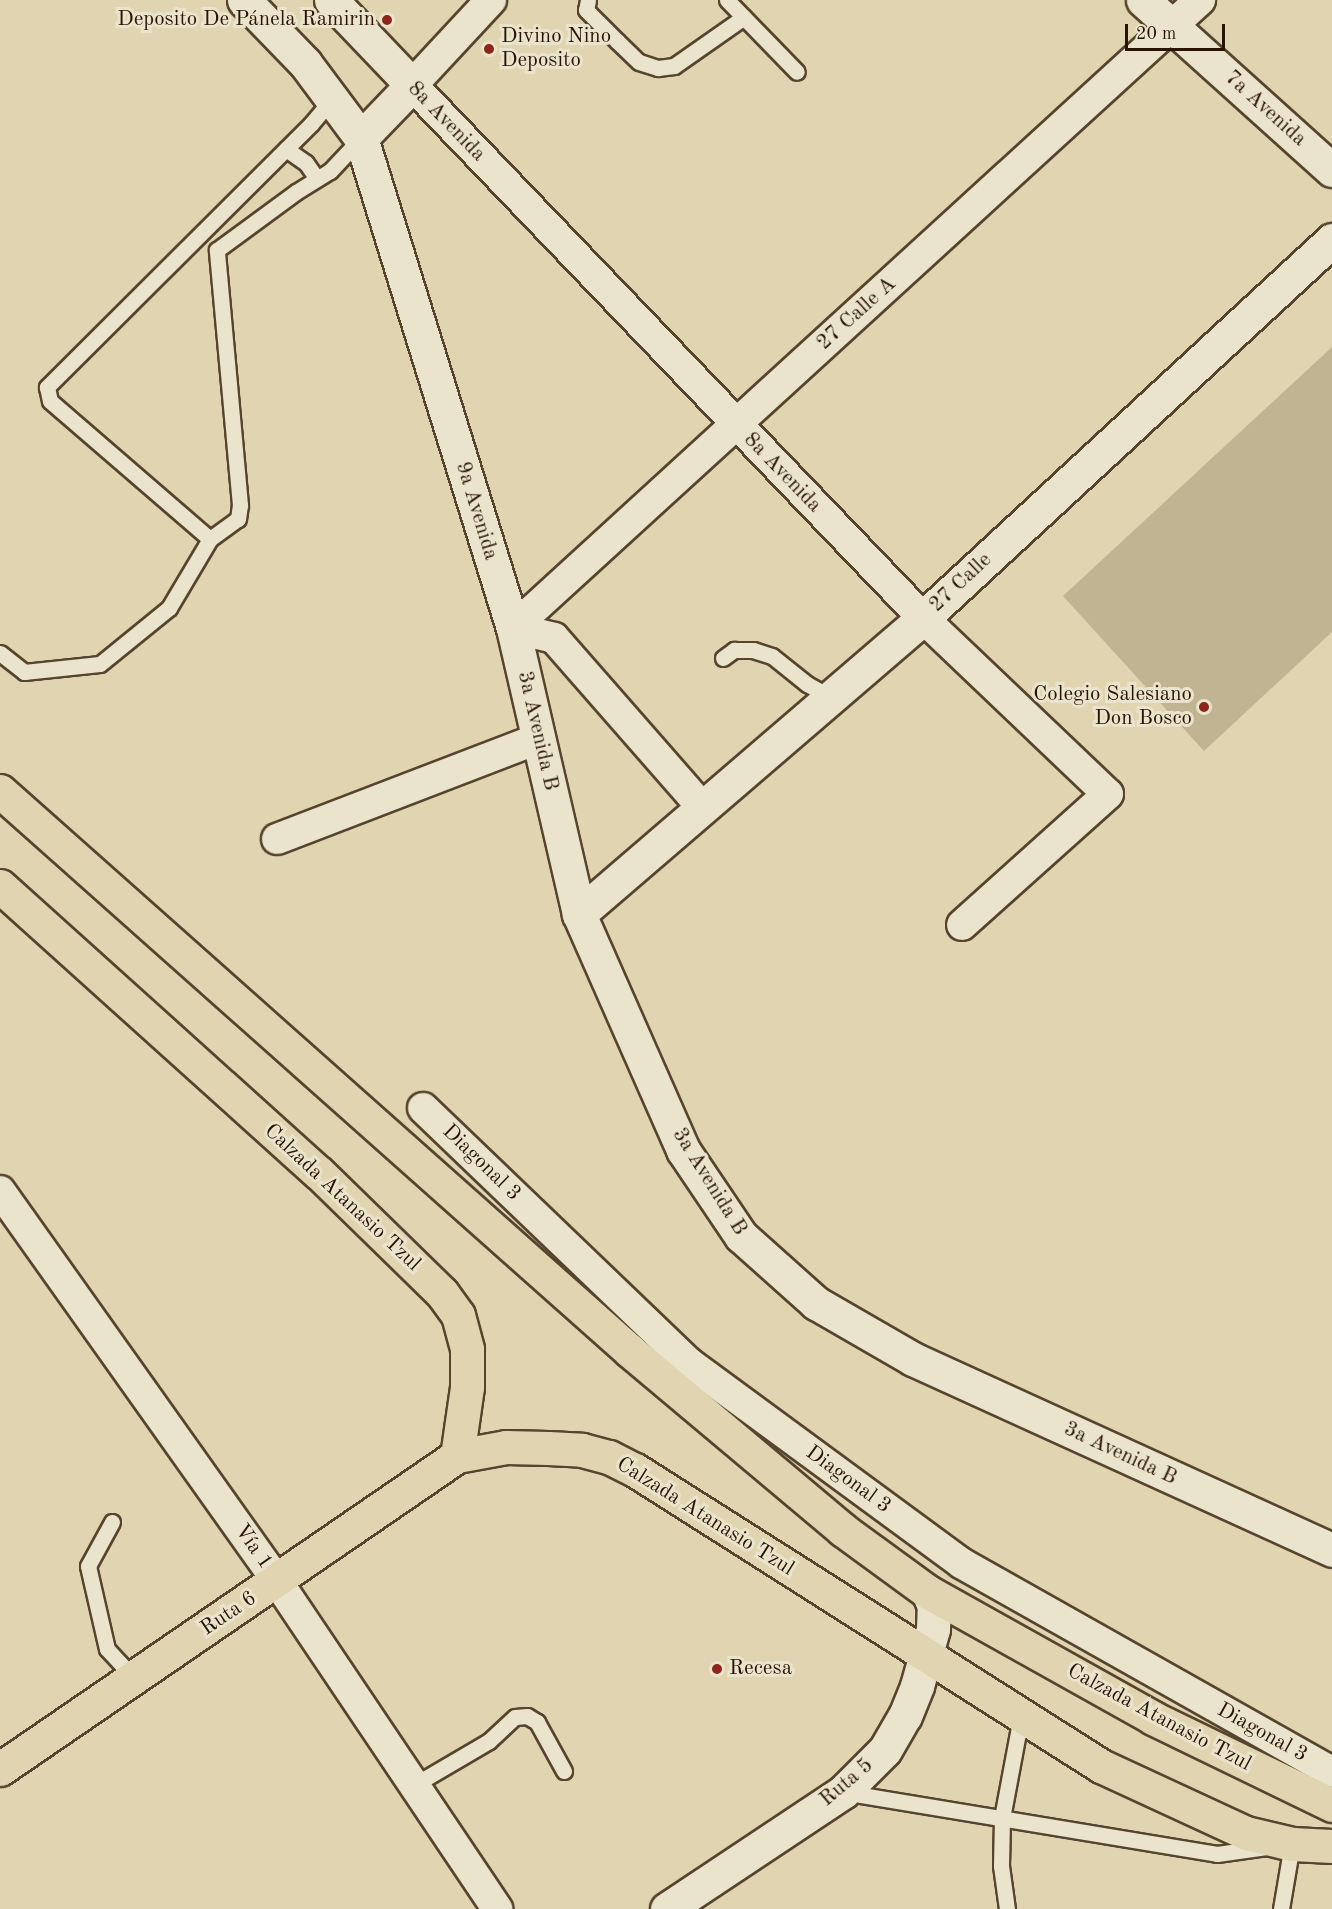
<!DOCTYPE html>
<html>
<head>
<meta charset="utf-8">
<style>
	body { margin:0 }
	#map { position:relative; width:1332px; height:1909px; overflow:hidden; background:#e0d5b0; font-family:"Old Standard TT",serif }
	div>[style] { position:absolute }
	.green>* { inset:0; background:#c1b492 }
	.roads { filter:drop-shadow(2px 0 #57442e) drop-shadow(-2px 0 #57442e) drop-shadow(0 2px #57442e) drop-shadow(0 -2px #57442e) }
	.lane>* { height:15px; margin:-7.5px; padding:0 7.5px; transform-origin:7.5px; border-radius:7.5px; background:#ebe4cc }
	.street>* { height:30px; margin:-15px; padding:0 15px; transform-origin:15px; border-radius:15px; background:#ebe4cc }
	.secondary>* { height:33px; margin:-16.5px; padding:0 16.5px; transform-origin:16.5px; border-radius:16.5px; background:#ebe4cc }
	.primary>* { height:33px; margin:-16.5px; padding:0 16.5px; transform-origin:16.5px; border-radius:16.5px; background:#e0d5b0 }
	.dots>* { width:16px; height:16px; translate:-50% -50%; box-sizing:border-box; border:3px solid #ebe4cc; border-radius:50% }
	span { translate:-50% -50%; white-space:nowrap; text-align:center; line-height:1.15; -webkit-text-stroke:6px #ebe4cc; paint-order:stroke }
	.poi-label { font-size:21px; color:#291402 }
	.right { translate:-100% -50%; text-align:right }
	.left { translate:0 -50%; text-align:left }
	.street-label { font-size:21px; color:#291402 }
	.scale { position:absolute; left:1125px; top:24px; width:100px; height:27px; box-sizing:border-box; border:3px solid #291402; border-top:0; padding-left:8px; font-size:18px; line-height:21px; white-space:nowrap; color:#291402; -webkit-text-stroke:4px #ebe4cc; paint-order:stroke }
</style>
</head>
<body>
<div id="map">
	<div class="green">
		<i style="clip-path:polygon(1332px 347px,1332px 632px,1204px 751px,1063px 596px)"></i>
	</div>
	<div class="roads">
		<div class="lane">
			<i style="left:588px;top:0;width:10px;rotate:101deg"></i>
			<i style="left:586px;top:10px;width:44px;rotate:45deg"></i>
			<i style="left:617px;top:41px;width:30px;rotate:44deg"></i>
			<i style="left:639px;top:62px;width:20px;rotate:18deg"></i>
			<i style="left:658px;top:68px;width:16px;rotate:-7deg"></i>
			<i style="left:674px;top:66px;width:85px;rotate:-35deg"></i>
			<i style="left:727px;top:0;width:100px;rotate:45.8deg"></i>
			<i style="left:332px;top:99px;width:33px;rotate:130deg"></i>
			<i style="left:311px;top:124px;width:373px;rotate:135.1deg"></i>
			<i style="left:47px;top:387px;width:14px;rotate:78deg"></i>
			<i style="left:50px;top:401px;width:211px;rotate:40.8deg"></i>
			<i style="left:210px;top:539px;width:34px;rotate:-36deg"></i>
			<i style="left:238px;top:519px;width:14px;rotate:-82deg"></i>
			<i style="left:240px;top:505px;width:256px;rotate:-95.2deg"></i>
			<i style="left:217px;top:250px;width:98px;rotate:-36.3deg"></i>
			<i style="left:296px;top:192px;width:40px;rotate:-32deg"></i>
			<i style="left:330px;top:171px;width:45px;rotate:-46.8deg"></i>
			<i style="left:286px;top:149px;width:24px;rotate:35deg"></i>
			<i style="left:306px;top:163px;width:19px;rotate:55deg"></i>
			<i style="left:0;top:653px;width:31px;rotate:38deg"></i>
			<i style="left:24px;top:672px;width:76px;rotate:-6deg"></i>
			<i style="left:100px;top:664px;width:89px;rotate:-39.1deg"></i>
			<i style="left:169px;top:608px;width:80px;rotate:-59.3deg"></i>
			<i style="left:723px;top:658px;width:14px;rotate:-36deg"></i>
			<i style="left:734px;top:650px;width:19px"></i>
			<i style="left:753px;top:650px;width:20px;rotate:18deg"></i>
			<i style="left:772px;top:656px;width:45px;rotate:38.7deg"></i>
			<i style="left:807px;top:684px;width:26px;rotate:29deg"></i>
			<i style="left:112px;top:1522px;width:50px;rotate:118.6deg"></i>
			<i style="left:88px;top:1566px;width:85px;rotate:77.1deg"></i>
			<i style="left:107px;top:1649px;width:40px;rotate:47deg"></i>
			<i style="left:414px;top:1785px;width:87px;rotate:-30.4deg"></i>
			<i style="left:489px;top:1741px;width:35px;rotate:-43deg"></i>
			<i style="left:515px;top:1717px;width:12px;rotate:-5deg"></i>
			<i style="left:527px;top:1716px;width:12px;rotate:31deg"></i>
			<i style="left:537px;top:1722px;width:56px;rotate:61.1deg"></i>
			<i style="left:843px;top:1792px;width:379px;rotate:9.4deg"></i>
			<i style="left:1217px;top:1854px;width:50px;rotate:-8deg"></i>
			<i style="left:1007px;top:1909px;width:43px;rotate:-97.9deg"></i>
			<i style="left:1001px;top:1866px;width:48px;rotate:-88.8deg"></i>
			<i style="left:1002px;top:1818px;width:104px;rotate:-79.4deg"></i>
			<i style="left:1281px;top:1909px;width:66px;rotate:-80.4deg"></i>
			<i style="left:1292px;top:1844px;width:2px;rotate:180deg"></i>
		</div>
		<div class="street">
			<i style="left:491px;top:0;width:116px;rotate:132.9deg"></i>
			<i style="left:412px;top:85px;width:738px;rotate:46.21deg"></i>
			<i style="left:923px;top:618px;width:255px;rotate:43.6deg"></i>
			<i style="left:1108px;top:794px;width:196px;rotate:138.1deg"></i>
			<i style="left:513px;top:628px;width:931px;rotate:-42.43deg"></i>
			<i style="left:513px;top:628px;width:42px;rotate:13.7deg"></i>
			<i style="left:554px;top:638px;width:226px;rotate:48.8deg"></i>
			<i style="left:277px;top:839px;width:280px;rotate:-21deg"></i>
			<i style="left:423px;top:1108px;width:368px;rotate:43.8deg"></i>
			<i style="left:689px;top:1363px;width:338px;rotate:36.3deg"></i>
			<i style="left:961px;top:1563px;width:426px;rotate:29.4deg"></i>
			<i style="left:0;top:1191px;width:478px;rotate:54.6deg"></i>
			<i style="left:277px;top:1581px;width:395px;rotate:56.1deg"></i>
		</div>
		<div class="secondary">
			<i style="left:244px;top:0;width:88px;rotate:45.9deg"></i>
			<i style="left:305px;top:63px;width:94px;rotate:53.3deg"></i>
			<i style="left:361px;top:138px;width:513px;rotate:72.77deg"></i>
			<i style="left:513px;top:628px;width:294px;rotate:77deg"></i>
			<i style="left:579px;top:914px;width:258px;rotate:66.2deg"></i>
			<i style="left:683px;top:1150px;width:104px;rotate:56deg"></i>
			<i style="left:741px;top:1236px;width:101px;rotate:41.8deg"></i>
			<i style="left:816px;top:1303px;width:112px;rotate:30deg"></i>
			<i style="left:913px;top:1359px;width:460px;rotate:24.5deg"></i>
			<i style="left:331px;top:0;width:117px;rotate:46.4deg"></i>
			<i style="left:412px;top:85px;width:74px;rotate:133.9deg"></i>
			<i style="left:1143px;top:0;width:254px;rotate:42deg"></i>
			<i style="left:579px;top:914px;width:454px;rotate:-40.7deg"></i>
			<i style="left:923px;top:618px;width:557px;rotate:-42.74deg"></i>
			<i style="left:667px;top:1909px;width:211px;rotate:-33.6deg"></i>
			<i style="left:843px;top:1792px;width:59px;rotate:-45deg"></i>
			<i style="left:885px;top:1750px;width:39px;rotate:-60deg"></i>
			<i style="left:905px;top:1716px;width:32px;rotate:-68deg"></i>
			<i style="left:917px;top:1686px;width:59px;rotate:-74.3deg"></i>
			<i style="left:933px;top:1629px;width:23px;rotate:-88deg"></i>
			<i style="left:934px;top:1606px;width:15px;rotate:-113deg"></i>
		</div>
		<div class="primary">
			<i style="left:0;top:791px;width:843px;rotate:41.63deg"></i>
			<i style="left:630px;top:1351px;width:278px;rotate:40deg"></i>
			<i style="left:843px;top:1530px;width:105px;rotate:36.1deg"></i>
			<i style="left:928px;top:1592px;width:258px;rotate:29.2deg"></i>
			<i style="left:1153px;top:1718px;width:199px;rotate:25.9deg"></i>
			<i style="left:0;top:886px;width:428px;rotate:42deg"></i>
			<i style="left:318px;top:1172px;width:173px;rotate:44.3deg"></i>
			<i style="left:442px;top:1293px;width:27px;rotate:54deg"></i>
			<i style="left:458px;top:1315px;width:35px;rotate:75deg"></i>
			<i style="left:467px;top:1349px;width:38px;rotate:90deg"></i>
			<i style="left:467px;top:1387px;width:70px;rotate:98.2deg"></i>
			<i style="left:0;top:1769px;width:554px;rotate:-34.41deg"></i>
			<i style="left:457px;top:1456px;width:50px;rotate:-10.4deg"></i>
			<i style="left:506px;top:1447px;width:42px;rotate:1.4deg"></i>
			<i style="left:548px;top:1448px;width:34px;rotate:3deg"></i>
			<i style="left:582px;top:1450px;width:28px;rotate:15deg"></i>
			<i style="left:609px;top:1457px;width:29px;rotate:27deg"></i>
			<i style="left:635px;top:1470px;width:552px;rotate:32.42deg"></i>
			<i style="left:1101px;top:1766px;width:160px;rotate:24.8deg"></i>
			<i style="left:1246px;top:1833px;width:47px;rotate:13.4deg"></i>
			<i style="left:1292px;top:1844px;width:40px;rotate:2.9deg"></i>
		</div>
	</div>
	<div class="dots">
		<i style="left:387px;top:20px;background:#8f2418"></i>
		<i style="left:489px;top:49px;background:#8f2418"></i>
		<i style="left:1204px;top:707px;background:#8f2418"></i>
		<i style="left:717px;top:1669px;background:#8f2418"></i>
	</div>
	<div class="poi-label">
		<span class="right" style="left:375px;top:20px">Deposito De Pánela Ramirin</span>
		<span class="left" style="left:501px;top:49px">Divino Nino<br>Deposito</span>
		<span class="right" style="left:1192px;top:707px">Colegio Salesiano<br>Don Bosco</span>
		<span class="left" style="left:729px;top:1669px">Recesa</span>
	</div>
	<div class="street-label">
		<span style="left:1265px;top:109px;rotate:42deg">7a Avenida</span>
		<span style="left:446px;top:122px;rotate:46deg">8a Avenida</span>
		<span style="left:857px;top:314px;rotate:-42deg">27 Calle A</span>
		<span style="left:782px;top:473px;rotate:46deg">8a Avenida</span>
		<span style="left:476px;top:511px;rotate:73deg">9a Avenida</span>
		<span style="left:961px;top:583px;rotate:-43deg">27 Calle</span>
		<span style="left:537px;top:731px;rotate:77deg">3a Avenida B</span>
		<span style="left:481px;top:1163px;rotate:44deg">Diagonal 3</span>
		<span style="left:709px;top:1182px;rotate:58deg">3a Avenida B</span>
		<span style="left:342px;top:1198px;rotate:43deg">Calzada Atanasio Tzul</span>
		<span style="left:1120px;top:1454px;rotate:25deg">3a Avenida B</span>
		<span style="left:848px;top:1480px;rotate:36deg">Diagonal 3</span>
		<span style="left:705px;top:1517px;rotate:32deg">Calzada Atanasio Tzul</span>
		<span style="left:253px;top:1547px;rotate:55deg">Vía 1</span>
		<span style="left:229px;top:1614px;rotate:-34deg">Ruta 6</span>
		<span style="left:1159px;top:1718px;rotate:28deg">Calzada Atanasio Tzul</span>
		<span style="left:1262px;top:1733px;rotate:29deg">Diagonal 3</span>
		<span style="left:847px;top:1783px;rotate:-40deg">Ruta 5</span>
	</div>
	<div class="scale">20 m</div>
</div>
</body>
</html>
